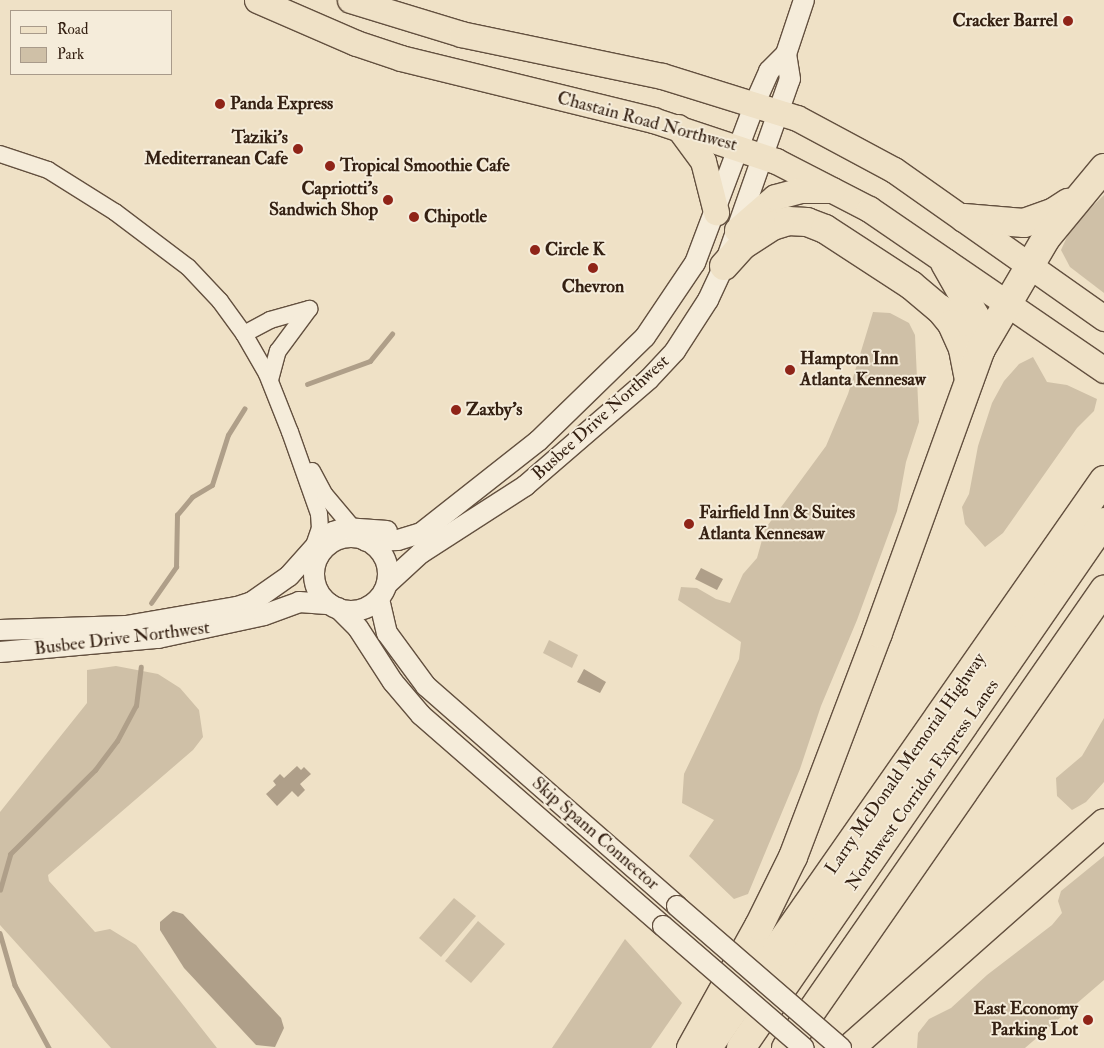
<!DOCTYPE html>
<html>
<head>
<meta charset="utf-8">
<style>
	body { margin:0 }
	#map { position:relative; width:1104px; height:1048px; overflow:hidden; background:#efe1c6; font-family:"IM FELL Double Pica",serif }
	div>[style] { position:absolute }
	.green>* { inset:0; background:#cfc0a7 }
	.water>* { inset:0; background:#af9f89 }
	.stream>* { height:4.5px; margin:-2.25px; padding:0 2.25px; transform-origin:2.25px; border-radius:2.25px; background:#af9f89 }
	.roads { filter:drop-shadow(1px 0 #63503f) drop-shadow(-1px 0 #63503f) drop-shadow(0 1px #63503f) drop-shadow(0 -1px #63503f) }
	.minor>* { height:16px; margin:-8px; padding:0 8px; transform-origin:8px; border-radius:8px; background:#f5ecda }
	.tertiary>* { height:20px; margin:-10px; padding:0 10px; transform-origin:10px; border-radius:10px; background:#f5ecda }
	.tertiary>.ring { margin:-10px; padding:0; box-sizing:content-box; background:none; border:20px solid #f5ecda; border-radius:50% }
	.primary>* { height:25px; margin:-12.5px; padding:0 12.5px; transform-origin:12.5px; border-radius:12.5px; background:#efe1c6 }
	.motorway>* { height:28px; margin:-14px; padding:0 14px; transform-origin:14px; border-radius:14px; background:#efe1c6 }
	.bridges { filter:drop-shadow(1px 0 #63503f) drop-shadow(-1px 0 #63503f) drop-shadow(0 1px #63503f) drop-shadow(0 -1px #63503f) }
	.tertiary-bridge>* { height:20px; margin:-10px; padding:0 10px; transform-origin:10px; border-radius:10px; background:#f5ecda }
	.dots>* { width:14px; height:14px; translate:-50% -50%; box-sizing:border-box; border:2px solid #f5ecda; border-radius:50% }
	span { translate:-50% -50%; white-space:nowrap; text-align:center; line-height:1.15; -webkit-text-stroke:4px #f5ecda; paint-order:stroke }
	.poi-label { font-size:18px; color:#342012; font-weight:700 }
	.right { translate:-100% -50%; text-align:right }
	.left { translate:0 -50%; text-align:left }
	.street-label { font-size:18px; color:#342012 }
	.legend { position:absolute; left:10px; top:10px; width:162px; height:65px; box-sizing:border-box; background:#f5ecda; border:1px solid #a89a8a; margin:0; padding:6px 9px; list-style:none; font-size:15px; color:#342012 }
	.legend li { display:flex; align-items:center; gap:10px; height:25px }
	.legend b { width:25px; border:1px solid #a89a8a }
</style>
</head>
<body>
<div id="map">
	<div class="green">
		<i style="clip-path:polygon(1104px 195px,1104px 293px,1070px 267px,1061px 250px,1072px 226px)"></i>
		<i style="clip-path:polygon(873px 312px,890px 313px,909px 323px,915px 335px,919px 422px,906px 462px,897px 511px,857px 620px,821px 706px,800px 769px,748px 894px,734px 899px,689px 856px,714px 820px,682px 803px,684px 774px,739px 659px,741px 642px,678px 600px,681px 587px,697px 588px,716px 599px,730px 603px,743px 574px,757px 558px,765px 529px,826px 446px,848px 394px)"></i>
		<i style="clip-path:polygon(1033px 357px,1047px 382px,1067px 385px,1097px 399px,1094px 411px,1077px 428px,1003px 533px,985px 547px,965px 524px,962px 507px,969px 494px,978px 446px,992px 403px,1004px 381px,1019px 364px)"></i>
		<i style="clip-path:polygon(549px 640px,578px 655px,572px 668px,543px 653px)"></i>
		<i style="clip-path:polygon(116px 666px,158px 674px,180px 688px,199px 710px,203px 737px,193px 750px,48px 875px,49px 881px,95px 932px,110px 929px,136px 945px,217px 1048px,111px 1048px,0 925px,0 812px,87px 703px,87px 670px)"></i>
		<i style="clip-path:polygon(1104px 718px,1104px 782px,1086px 802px,1072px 810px,1057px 796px,1056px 778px,1082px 756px)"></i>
		<i style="clip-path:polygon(1104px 856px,1104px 980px,1025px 1048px,917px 1048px,918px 1033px,929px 1019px,951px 1008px,987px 975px,1052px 925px,1062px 913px,1058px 901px,1061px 891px)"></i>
		<i style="clip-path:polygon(454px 898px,476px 916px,441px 957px,419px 938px)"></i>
		<i style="clip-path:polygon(478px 921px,505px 944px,471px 983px,445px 961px)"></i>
		<i style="clip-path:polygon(625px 939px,682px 1003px,651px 1048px,552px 1048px)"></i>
	</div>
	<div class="water">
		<i style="clip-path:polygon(701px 568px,723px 579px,717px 590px,695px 579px)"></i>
		<i style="clip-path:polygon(584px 669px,606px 682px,600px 693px,577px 682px)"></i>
		<i style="clip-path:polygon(297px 766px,301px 770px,304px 767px,311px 774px,300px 784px,305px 790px,298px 797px,292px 791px,277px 806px,266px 794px,276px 785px,273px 781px,280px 774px,284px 778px)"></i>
		<i style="clip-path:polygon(173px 911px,183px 914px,281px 1018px,284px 1028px,275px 1047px,256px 1045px,184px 968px,160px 930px,160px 922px)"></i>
	</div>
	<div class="stream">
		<i style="left:307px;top:384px;width:67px;rotate:-20.1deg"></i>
		<i style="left:370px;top:361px;width:35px;rotate:-51deg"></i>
		<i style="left:151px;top:603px;width:44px;rotate:-55.2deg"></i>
		<i style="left:176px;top:567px;width:52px;rotate:-88.9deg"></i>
		<i style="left:177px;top:515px;width:23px;rotate:-50deg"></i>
		<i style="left:192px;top:497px;width:23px;rotate:-31deg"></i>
		<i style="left:212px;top:485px;width:52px;rotate:-72.3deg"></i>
		<i style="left:228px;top:435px;width:31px;rotate:-58deg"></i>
		<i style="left:0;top:890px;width:37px;rotate:-74deg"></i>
		<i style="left:10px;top:854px;width:120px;rotate:-44.7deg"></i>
		<i style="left:95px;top:770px;width:36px;rotate:-53deg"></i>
		<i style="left:117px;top:741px;width:40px;rotate:-62deg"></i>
		<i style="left:136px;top:706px;width:39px;rotate:-83deg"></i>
		<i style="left:0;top:933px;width:54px;rotate:73.9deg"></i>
		<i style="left:15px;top:985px;width:72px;rotate:61.6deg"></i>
	</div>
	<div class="roads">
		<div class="minor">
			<i style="left:0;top:154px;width:51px;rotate:18.4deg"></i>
			<i style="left:48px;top:170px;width:79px;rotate:32.1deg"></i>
			<i style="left:115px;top:212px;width:91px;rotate:37deg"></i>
			<i style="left:188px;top:267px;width:47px;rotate:46.7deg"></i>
			<i style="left:220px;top:301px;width:41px;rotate:54deg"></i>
			<i style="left:244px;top:334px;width:46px;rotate:60.1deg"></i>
			<i style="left:267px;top:374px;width:62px;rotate:68.4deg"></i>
			<i style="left:290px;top:432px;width:87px;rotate:70.5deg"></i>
			<i style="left:319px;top:514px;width:14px;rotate:86deg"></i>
			<i style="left:320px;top:528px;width:21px;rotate:109deg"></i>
			<i style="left:244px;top:334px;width:30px;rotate:-28deg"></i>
			<i style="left:270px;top:320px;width:41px;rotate:-15.8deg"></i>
			<i style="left:270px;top:380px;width:30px;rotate:-75deg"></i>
			<i style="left:278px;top:351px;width:52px;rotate:-53.6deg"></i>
			<i style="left:312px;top:471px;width:27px;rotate:62deg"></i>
			<i style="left:325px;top:495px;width:50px;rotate:49.9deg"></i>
		</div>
		<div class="tertiary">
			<i class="ring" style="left:314px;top:537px;width:54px;height:54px"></i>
			<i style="left:366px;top:541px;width:32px;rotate:-2deg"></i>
			<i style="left:398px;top:540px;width:24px;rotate:-17deg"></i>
			<i style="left:421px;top:533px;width:149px;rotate:-38.2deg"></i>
			<i style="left:538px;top:441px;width:149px;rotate:-44.2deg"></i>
			<i style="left:645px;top:337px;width:89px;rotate:-56deg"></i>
			<i style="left:695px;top:263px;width:171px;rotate:-69.4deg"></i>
			<i style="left:755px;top:103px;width:35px;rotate:-66deg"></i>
			<i style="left:769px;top:71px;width:24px;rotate:-45deg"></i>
			<i style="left:786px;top:54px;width:57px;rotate:-71.6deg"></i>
			<i style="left:387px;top:584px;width:46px;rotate:-42.4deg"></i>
			<i style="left:421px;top:553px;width:124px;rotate:-32.8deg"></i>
			<i style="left:525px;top:486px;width:164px;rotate:-40.8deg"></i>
			<i style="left:649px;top:379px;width:38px;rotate:-47deg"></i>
			<i style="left:675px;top:351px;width:61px;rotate:-57.1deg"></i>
			<i style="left:708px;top:300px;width:38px;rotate:-65deg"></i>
			<i style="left:724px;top:266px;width:198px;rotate:-70.6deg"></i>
			<i style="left:790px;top:79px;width:25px;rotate:-99deg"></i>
			<i style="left:379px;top:599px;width:35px;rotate:77deg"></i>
			<i style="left:387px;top:633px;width:66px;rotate:53.7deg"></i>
			<i style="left:426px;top:686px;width:334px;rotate:41.2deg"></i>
			<i style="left:338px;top:608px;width:28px;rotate:45deg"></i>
			<i style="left:358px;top:628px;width:64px;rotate:57.1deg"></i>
			<i style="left:393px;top:682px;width:43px;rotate:49.7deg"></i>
			<i style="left:421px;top:715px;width:321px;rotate:41.1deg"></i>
			<i style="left:0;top:630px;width:126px;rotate:-1.8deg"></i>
			<i style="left:126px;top:626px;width:113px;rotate:-9.7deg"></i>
			<i style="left:237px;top:607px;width:16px;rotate:-18deg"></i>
			<i style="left:252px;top:602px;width:45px;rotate:-35.1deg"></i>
			<i style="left:289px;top:576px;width:50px;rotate:-48.3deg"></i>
			<i style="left:322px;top:539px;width:13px;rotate:-32deg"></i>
			<i style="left:333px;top:532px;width:13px;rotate:-18deg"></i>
			<i style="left:345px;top:528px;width:42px;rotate:4.1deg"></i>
			<i style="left:0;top:652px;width:159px;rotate:-5.1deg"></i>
			<i style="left:158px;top:638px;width:108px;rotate:-12.2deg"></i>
			<i style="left:264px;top:615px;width:37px;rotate:-20deg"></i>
			<i style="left:299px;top:602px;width:31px;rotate:4deg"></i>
		</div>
		<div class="primary">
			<i style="left:257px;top:0;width:108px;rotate:23.5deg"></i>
			<i style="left:356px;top:43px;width:47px;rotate:18.4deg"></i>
			<i style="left:401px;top:58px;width:260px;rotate:13.8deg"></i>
			<i style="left:653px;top:120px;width:130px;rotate:18.4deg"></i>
			<i style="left:776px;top:161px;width:105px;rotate:27.3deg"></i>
			<i style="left:869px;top:209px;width:285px;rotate:34.4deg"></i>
			<i style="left:350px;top:0;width:116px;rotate:17deg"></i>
			<i style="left:461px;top:34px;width:205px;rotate:11.8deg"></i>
			<i style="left:662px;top:76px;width:141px;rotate:17.3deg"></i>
			<i style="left:797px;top:118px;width:110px;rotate:28.2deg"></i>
			<i style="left:894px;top:170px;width:257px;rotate:35.2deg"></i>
			<i style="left:678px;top:127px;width:42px;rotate:53.7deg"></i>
			<i style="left:703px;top:161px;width:53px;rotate:75.7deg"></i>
			<i style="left:737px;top:230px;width:50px;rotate:-41deg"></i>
			<i style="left:775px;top:197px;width:27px;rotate:-15deg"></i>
			<i style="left:801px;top:190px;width:31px"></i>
		</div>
		<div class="motorway">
			<i style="left:964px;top:218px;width:60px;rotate:4.8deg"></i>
			<i style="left:1024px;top:223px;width:32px;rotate:-20deg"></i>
			<i style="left:1054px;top:212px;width:17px;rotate:-33deg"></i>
			<i style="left:945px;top:263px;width:61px;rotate:60.5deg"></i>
			<i style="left:975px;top:316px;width:34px;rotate:80deg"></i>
			<i style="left:724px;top:266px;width:28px;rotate:-48deg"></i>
			<i style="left:743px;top:245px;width:35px;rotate:-33deg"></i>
			<i style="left:772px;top:226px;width:17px;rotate:-17deg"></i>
			<i style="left:788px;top:221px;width:19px;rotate:3deg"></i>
			<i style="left:807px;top:222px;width:19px;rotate:21deg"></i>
			<i style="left:825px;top:229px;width:103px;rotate:33.1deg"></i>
			<i style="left:911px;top:285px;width:38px;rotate:40deg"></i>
			<i style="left:940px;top:309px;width:19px;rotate:51deg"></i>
			<i style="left:952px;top:324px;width:27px;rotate:66deg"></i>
			<i style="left:963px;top:349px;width:32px;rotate:79deg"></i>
			<i style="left:713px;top:1040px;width:683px;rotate:-55.08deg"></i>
			<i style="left:691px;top:1048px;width:140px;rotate:-60.9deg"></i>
			<i style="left:759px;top:926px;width:77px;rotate:-63.8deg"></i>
			<i style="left:793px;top:857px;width:240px;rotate:-69.2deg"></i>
			<i style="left:878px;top:633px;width:302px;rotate:-70.1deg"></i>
			<i style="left:981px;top:349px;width:129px;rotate:-59.6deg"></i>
			<i style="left:1046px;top:238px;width:91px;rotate:-50.4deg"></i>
			<i style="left:741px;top:1048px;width:639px;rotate:-55.39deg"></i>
			<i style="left:786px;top:1048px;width:558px;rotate:-55.23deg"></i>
			<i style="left:850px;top:1048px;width:339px;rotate:-41.5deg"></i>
		</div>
	</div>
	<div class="bridges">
		<div class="tertiary-bridge">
			<i style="left:677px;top:906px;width:217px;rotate:40.9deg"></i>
			<i style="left:663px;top:926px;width:186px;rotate:40.9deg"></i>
		</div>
	</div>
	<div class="dots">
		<i style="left:1068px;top:21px;background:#8f2418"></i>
		<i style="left:220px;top:104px;background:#8f2418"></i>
		<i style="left:298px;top:149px;background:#8f2418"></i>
		<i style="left:330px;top:166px;background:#8f2418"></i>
		<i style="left:388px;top:200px;background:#8f2418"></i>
		<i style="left:414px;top:217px;background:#8f2418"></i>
		<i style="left:535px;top:250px;background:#8f2418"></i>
		<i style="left:593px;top:268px;background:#8f2418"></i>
		<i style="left:790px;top:370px;background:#8f2418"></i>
		<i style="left:456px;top:410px;background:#8f2418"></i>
		<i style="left:689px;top:524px;background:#8f2418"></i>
		<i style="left:1088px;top:1020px;background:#8f2418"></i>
	</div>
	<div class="poi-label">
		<span class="right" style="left:1058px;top:21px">Cracker Barrel</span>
		<span class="left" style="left:230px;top:104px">Panda Express</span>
		<span class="right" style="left:288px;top:149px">Taziki's<br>Mediterranean Cafe</span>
		<span class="left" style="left:340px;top:166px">Tropical Smoothie Cafe</span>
		<span class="right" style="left:378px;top:200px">Capriotti's<br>Sandwich Shop</span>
		<span class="left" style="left:424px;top:217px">Chipotle</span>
		<span class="left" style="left:545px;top:250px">Circle K</span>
		<span style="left:593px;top:287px">Chevron</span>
		<span class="left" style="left:800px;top:370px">Hampton Inn<br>Atlanta Kennesaw</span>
		<span class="left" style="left:466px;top:410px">Zaxby's</span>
		<span class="left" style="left:699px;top:524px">Fairfield Inn &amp; Suites<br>Atlanta Kennesaw</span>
		<span class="right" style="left:1078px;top:1020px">East Economy<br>Parking Lot</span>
	</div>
	<div class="street-label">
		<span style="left:647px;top:122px;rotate:15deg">Chastain Road Northwest</span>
		<span style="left:601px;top:418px;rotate:-42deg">Busbee Drive Northwest</span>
		<span style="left:122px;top:639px;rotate:-7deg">Busbee Drive Northwest</span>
		<span style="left:906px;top:764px;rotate:-55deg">Larry McDonald Memorial Highway</span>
		<span style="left:923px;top:785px;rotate:-55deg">Northwest Corridor Express Lanes</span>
		<span style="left:595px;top:834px;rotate:41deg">Skip Spann Connector</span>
	</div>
	<ul class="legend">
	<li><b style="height:6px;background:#efe1c6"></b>Road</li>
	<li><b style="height:14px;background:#cfc0a7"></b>Park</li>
	</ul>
</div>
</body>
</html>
